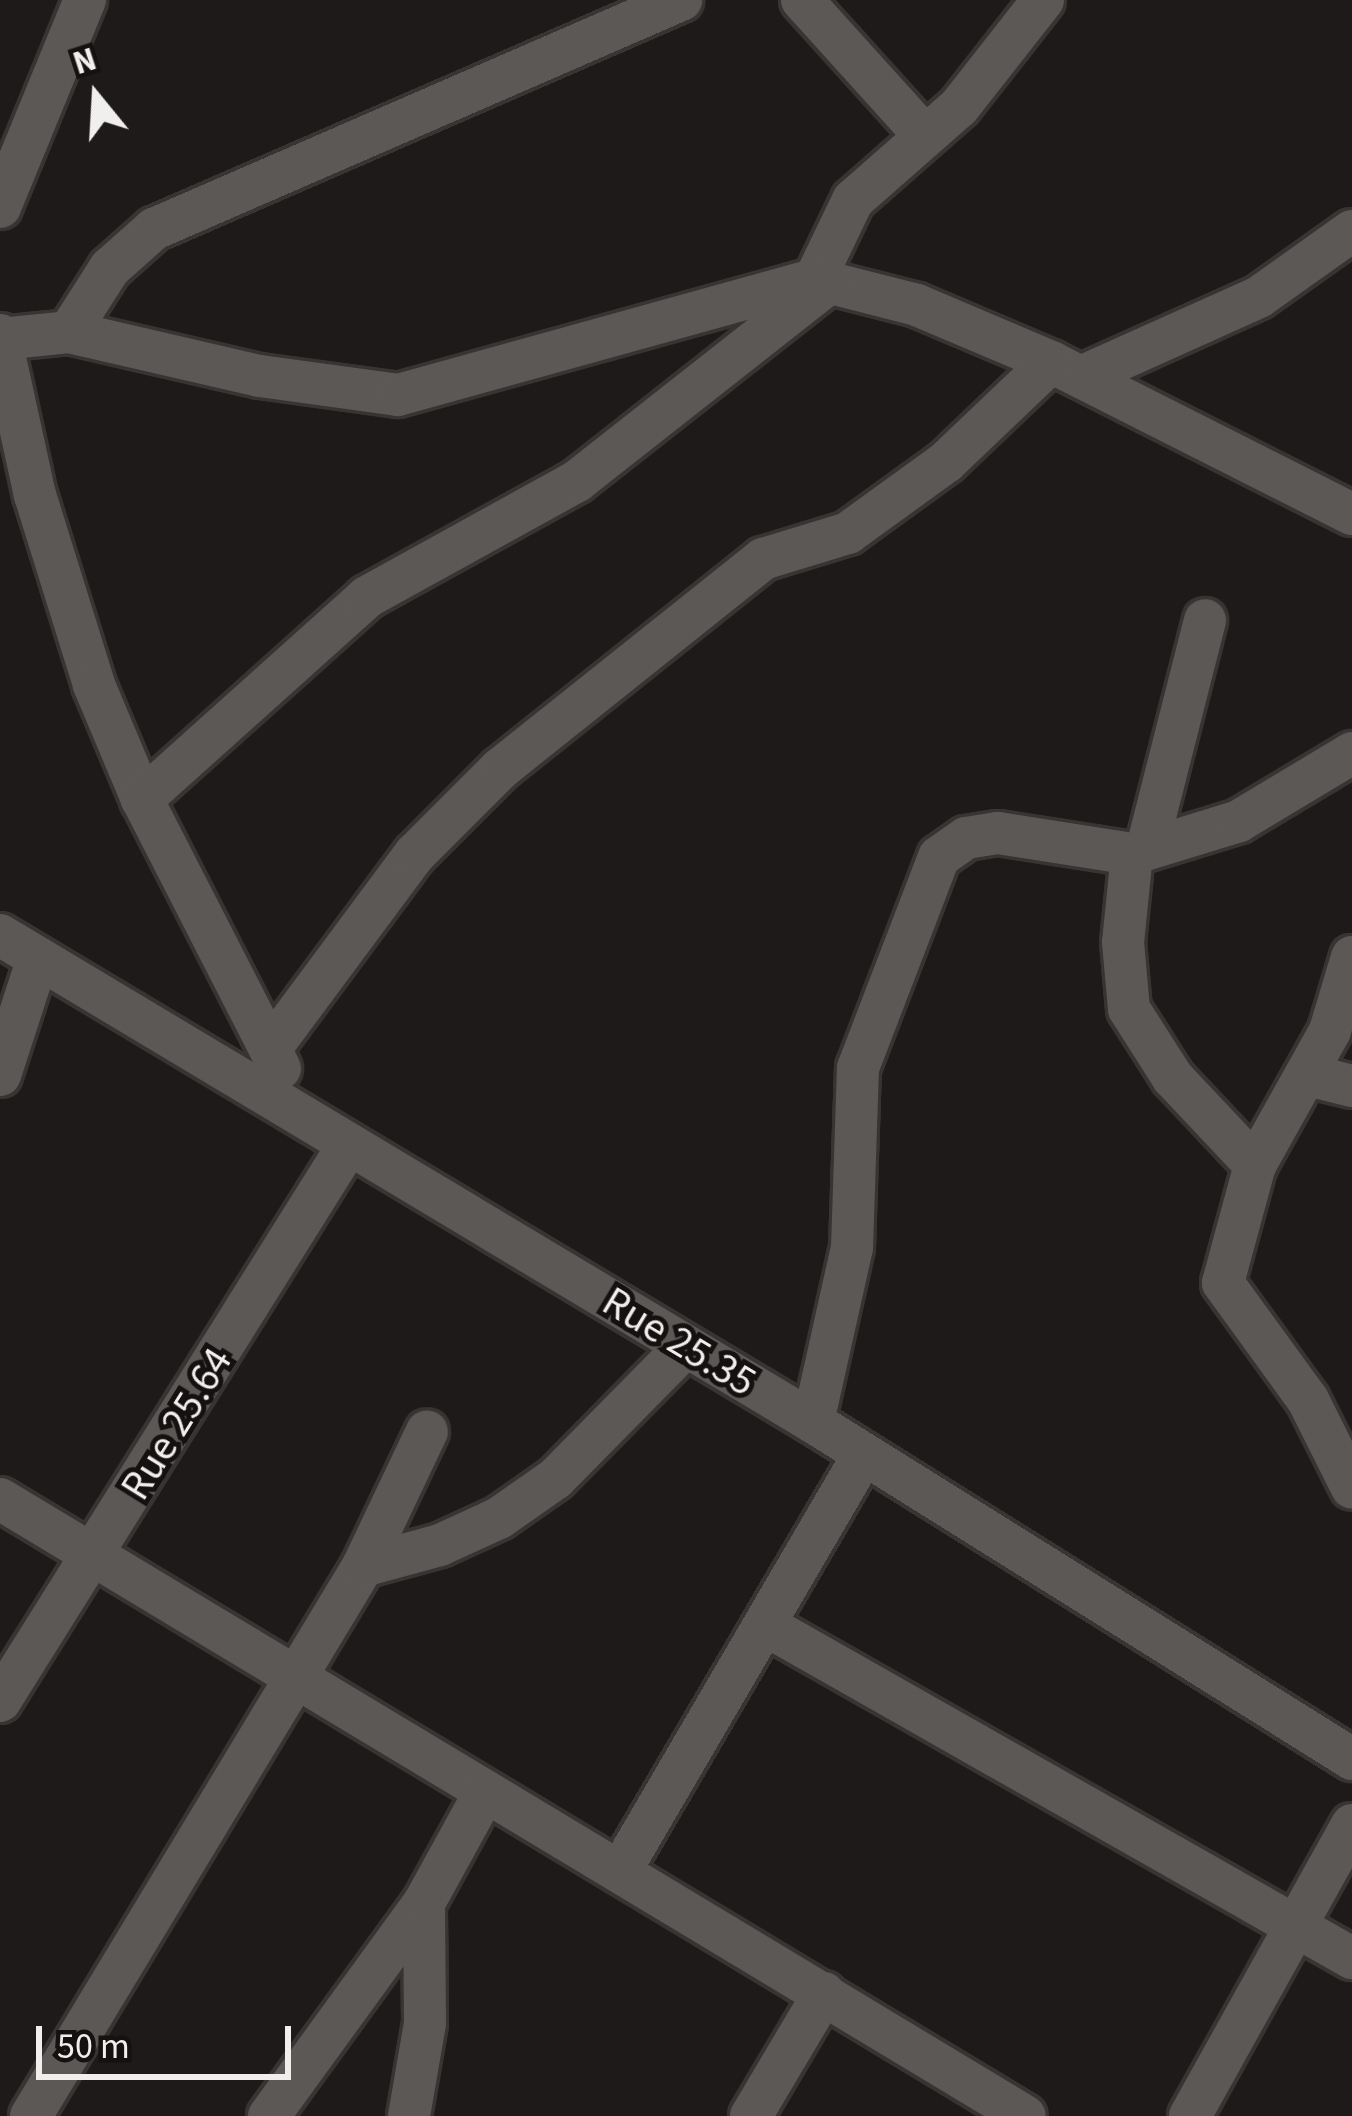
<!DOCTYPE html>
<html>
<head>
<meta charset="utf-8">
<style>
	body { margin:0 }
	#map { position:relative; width:1352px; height:2116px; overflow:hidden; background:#1d1a19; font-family:"Source Sans 3",sans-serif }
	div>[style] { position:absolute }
	.roads { filter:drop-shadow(3px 0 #373434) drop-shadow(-3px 0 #373434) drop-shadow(0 3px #373434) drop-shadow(0 -3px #373434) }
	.minor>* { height:42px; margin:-21px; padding:0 21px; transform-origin:21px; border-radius:21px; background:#5c5856 }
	span { translate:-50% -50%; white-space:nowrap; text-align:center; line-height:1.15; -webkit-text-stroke:10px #141110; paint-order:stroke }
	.street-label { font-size:42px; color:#f1efee }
	.north { position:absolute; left:36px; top:36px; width:120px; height:120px; -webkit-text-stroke:9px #141110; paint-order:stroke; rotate:342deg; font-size:33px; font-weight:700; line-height:48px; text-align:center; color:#f1efee }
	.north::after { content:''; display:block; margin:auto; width:42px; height:54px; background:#f1efee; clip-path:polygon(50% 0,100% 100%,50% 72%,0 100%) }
	.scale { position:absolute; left:36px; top:2026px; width:255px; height:54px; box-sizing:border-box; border:6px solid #f1efee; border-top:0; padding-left:15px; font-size:36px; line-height:42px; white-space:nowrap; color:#f1efee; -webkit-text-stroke:9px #141110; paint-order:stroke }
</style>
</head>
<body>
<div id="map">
	<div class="roads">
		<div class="minor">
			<i style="left:802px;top:0;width:182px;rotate:47.9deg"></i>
			<i style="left:1043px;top:0;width:136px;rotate:128.1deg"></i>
			<i style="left:959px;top:107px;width:141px;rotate:138.7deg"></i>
			<i style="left:853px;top:200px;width:88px;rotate:115.7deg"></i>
			<i style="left:815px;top:279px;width:105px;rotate:14.3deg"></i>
			<i style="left:917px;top:305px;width:146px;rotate:23deg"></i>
			<i style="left:1051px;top:362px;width:337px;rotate:26.8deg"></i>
			<i style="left:0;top:207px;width:224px;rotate:-67.7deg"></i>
			<i style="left:69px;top:332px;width:196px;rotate:13deg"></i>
			<i style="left:260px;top:376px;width:139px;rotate:7.8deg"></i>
			<i style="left:398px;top:395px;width:433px;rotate:-15.5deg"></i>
			<i style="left:0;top:335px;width:164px;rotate:77.7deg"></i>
			<i style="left:35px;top:495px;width:199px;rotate:72.7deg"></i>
			<i style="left:94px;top:685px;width:124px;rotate:67.2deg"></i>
			<i style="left:142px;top:799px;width:303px;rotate:62.9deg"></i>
			<i style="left:0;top:339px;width:69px;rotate:-5.8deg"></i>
			<i style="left:69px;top:332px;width:76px;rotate:-57.4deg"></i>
			<i style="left:110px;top:268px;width:59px;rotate:-41.6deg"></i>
			<i style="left:154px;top:229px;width:575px;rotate:-23.49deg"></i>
			<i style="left:1081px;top:377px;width:195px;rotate:-24.2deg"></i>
			<i style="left:1259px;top:297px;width:114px;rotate:-35.4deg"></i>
			<i style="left:142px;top:799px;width:302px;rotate:-41.9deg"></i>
			<i style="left:367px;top:597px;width:240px;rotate:-28.9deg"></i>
			<i style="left:577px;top:481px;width:320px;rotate:-38.2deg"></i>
			<i style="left:1148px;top:844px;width:231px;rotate:-75.7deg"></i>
			<i style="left:1132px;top:854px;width:88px;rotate:95.8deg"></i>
			<i style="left:1123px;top:942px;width:67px;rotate:84.9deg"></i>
			<i style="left:1129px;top:1009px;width:82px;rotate:57.5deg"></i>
			<i style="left:1173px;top:1078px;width:120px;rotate:46.7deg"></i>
			<i style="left:0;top:935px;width:948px;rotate:30.92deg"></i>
			<i style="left:813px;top:1422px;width:636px;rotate:32.01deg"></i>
			<i style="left:1352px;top:957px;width:77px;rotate:106.6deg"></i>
			<i style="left:1330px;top:1031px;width:154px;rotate:119.2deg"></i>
			<i style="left:1255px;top:1165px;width:122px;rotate:105.2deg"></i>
			<i style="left:1223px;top:1283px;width:145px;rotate:54deg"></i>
			<i style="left:1308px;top:1400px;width:98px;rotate:63.4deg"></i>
			<i style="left:270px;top:1049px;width:243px;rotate:-53.4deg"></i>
			<i style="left:415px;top:854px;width:120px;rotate:-45deg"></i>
			<i style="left:500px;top:769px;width:337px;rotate:-38.6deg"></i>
			<i style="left:763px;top:559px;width:89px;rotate:-17deg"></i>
			<i style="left:848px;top:533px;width:121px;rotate:-35.9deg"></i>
			<i style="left:946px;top:462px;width:145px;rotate:-43.6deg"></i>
			<i style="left:0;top:1075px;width:123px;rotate:-72deg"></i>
			<i style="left:1308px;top:1075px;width:45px;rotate:14deg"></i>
			<i style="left:813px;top:1422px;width:178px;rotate:-77.4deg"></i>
			<i style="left:852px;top:1248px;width:180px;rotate:-88.1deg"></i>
			<i style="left:858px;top:1068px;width:226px;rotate:-69deg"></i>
			<i style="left:939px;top:857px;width:33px;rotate:-35deg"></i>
			<i style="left:966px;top:838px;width:32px;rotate:-9deg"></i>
			<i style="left:998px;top:833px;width:136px;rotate:8.9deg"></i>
			<i style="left:1132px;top:854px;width:112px;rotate:-17.1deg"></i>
			<i style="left:1239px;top:821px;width:132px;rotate:-31deg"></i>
			<i style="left:0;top:1499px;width:1196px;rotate:31.05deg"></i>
			<i style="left:363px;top:1566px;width:80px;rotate:-15.3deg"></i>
			<i style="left:440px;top:1545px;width:65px;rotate:-24.6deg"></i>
			<i style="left:499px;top:1518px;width:68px;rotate:-34.9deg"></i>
			<i style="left:555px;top:1479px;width:185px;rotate:-45.4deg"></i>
			<i style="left:767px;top:1626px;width:673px;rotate:29.58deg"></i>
			<i style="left:0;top:1701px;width:657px;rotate:-57.93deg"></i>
			<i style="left:622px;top:1868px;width:478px;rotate:-59.7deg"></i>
			<i style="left:31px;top:2116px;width:642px;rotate:-58.88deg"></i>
			<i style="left:363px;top:1566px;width:149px;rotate:-64.6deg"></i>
			<i style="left:269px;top:2116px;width:263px;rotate:-54deg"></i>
			<i style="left:409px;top:2116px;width:94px;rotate:-80.2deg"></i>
			<i style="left:425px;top:2023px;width:120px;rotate:-90.5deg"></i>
			<i style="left:424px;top:1903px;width:127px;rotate:-61.2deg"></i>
			<i style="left:751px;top:2116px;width:143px;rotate:-59.3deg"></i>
			<i style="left:1190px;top:2116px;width:333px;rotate:-60.9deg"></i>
		</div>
	</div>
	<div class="street-label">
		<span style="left:679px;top:1342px;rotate:31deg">Rue 25.35</span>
		<span style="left:177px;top:1424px;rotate:-58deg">Rue 25.64</span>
	</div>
	<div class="north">N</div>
	<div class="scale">50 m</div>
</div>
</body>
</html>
